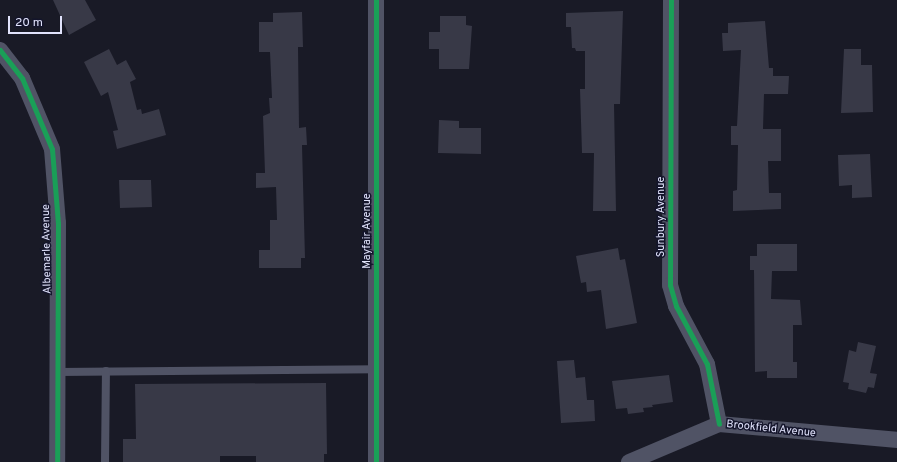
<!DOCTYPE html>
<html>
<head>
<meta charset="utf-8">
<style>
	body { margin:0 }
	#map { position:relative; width:897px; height:462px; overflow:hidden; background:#191a26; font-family:Overpass,sans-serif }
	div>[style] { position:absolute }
	.building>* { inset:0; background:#383947 }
	.lane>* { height:8px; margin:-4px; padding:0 4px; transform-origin:4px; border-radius:4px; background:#505365 }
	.street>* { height:16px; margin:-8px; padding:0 8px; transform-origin:8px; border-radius:8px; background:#505365 }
	.cycleway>* { height:5px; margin:-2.5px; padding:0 2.5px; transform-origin:2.5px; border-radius:2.5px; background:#1a9f57 }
	span { translate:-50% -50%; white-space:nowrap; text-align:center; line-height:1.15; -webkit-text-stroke:3px #14152b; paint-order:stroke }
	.street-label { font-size:11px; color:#e1e3fc }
	.scale { position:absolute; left:8px; top:16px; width:54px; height:18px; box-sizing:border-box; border:2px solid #e1e3fc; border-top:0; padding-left:5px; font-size:12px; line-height:14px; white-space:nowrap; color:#e1e3fc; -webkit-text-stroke:3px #14152b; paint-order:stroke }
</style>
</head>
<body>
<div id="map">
	<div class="building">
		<i style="clip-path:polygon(53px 0,85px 0,96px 20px,69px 35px)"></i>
		<i style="clip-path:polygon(623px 11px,620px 104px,614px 104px,616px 211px,593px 211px,594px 153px,582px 153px,580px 89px,585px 89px,585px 51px,576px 51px,575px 48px,572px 48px,571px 27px,566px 27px,566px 13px)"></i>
		<i style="clip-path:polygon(302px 12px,303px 47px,298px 47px,299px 128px,306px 127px,307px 145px,302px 145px,305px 258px,301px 258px,301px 268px,259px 268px,259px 250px,270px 250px,270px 220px,277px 220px,276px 187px,256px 188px,256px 173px,265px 173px,263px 116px,270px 113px,269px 98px,272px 98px,270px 52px,259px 52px,259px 22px,273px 22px,273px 13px)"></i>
		<i style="clip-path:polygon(440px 16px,466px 16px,466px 25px,472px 26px,469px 69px,439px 69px,439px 49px,429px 49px,429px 32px,440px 32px)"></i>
		<i style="clip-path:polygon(765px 21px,769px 68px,773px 68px,773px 76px,789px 76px,788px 94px,764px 94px,763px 129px,781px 129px,781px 161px,768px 161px,769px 193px,781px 193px,781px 209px,733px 211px,733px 191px,737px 190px,738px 145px,731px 145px,731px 126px,737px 126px,741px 50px,723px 51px,722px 33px,728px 33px,728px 23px)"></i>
		<i style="clip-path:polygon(109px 49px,117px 65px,126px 60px,136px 79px,130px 82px,137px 110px,141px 109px,142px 114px,159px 109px,166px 135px,117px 149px,113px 131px,118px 130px,108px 92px,101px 96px,84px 62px)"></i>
		<i style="clip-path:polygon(844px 49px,861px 49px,861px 65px,872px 65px,873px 112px,841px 113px)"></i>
		<i style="clip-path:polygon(439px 120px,459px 121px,459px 128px,481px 128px,481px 154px,438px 153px)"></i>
		<i style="clip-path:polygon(870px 154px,872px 197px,852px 198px,852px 185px,839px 186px,838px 155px)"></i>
		<i style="clip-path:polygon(119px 180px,151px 180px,152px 207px,120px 208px)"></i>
		<i style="clip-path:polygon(757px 244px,797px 244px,797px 271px,772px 271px,771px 299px,800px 300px,802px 325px,793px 325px,793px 362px,797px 362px,797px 378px,767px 378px,767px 371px,755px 372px,754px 270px,750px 270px,750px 256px,757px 256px)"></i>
		<i style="clip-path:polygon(618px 248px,620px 260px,625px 259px,637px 323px,606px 329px,601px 290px,587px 292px,586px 282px,581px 283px,576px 256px)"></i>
		<i style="clip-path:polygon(858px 342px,876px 346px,870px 373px,877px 374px,874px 388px,868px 387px,866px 393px,848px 389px,849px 383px,843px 382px,849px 350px,856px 352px)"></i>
		<i style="clip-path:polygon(574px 360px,576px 378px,585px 377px,587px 400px,594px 400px,595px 421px,561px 423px,557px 361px)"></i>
		<i style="clip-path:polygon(669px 375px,673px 402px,652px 405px,653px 407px,643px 408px,644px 412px,628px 414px,627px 408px,616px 409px,612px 381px)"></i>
		<i style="clip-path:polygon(326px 383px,327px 454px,324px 454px,324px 462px,256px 462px,256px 456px,220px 456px,220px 462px,123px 462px,123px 439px,136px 439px,135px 384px)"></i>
	</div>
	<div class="lane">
		<i style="left:58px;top:372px;width:319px;rotate:-0.5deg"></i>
		<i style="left:105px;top:462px;width:91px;rotate:-89.4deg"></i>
	</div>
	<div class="street">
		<i style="left:376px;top:0;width:462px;rotate:90deg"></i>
		<i style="left:671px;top:0;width:285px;rotate:90.2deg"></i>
		<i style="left:670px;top:285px;width:22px;rotate:74deg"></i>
		<i style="left:676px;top:306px;width:66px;rotate:61.9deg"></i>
		<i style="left:707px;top:364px;width:61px;rotate:78.7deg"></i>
		<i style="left:0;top:50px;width:36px;rotate:52deg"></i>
		<i style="left:22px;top:78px;width:77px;rotate:67.1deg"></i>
		<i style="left:52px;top:149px;width:74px;rotate:85.4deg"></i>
		<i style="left:58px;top:223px;width:239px;rotate:90.2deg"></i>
		<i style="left:629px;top:462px;width:98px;rotate:-22.9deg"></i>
		<i style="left:719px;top:424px;width:179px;rotate:5.1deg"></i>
	</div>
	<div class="cycleway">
		<i style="left:376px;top:0;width:462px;rotate:90deg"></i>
		<i style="left:671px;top:0;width:285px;rotate:90.2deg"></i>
		<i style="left:670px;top:285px;width:22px;rotate:74deg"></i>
		<i style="left:676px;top:306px;width:66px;rotate:61.9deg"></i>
		<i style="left:707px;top:364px;width:61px;rotate:78.7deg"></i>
		<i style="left:0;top:50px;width:36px;rotate:52deg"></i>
		<i style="left:22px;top:78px;width:77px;rotate:67.1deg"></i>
		<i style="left:52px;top:149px;width:74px;rotate:85.4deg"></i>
		<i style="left:58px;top:223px;width:239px;rotate:90.2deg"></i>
	</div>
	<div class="street-label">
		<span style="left:661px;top:217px;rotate:-90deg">Sunbury Avenue</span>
		<span style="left:367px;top:231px;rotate:-90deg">Mayfair Avenue</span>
		<span style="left:47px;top:249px;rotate:-91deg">Albemarle Avenue</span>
		<span style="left:771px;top:429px;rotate:6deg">Brookfield Avenue</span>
	</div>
	<div class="scale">20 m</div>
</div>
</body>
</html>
